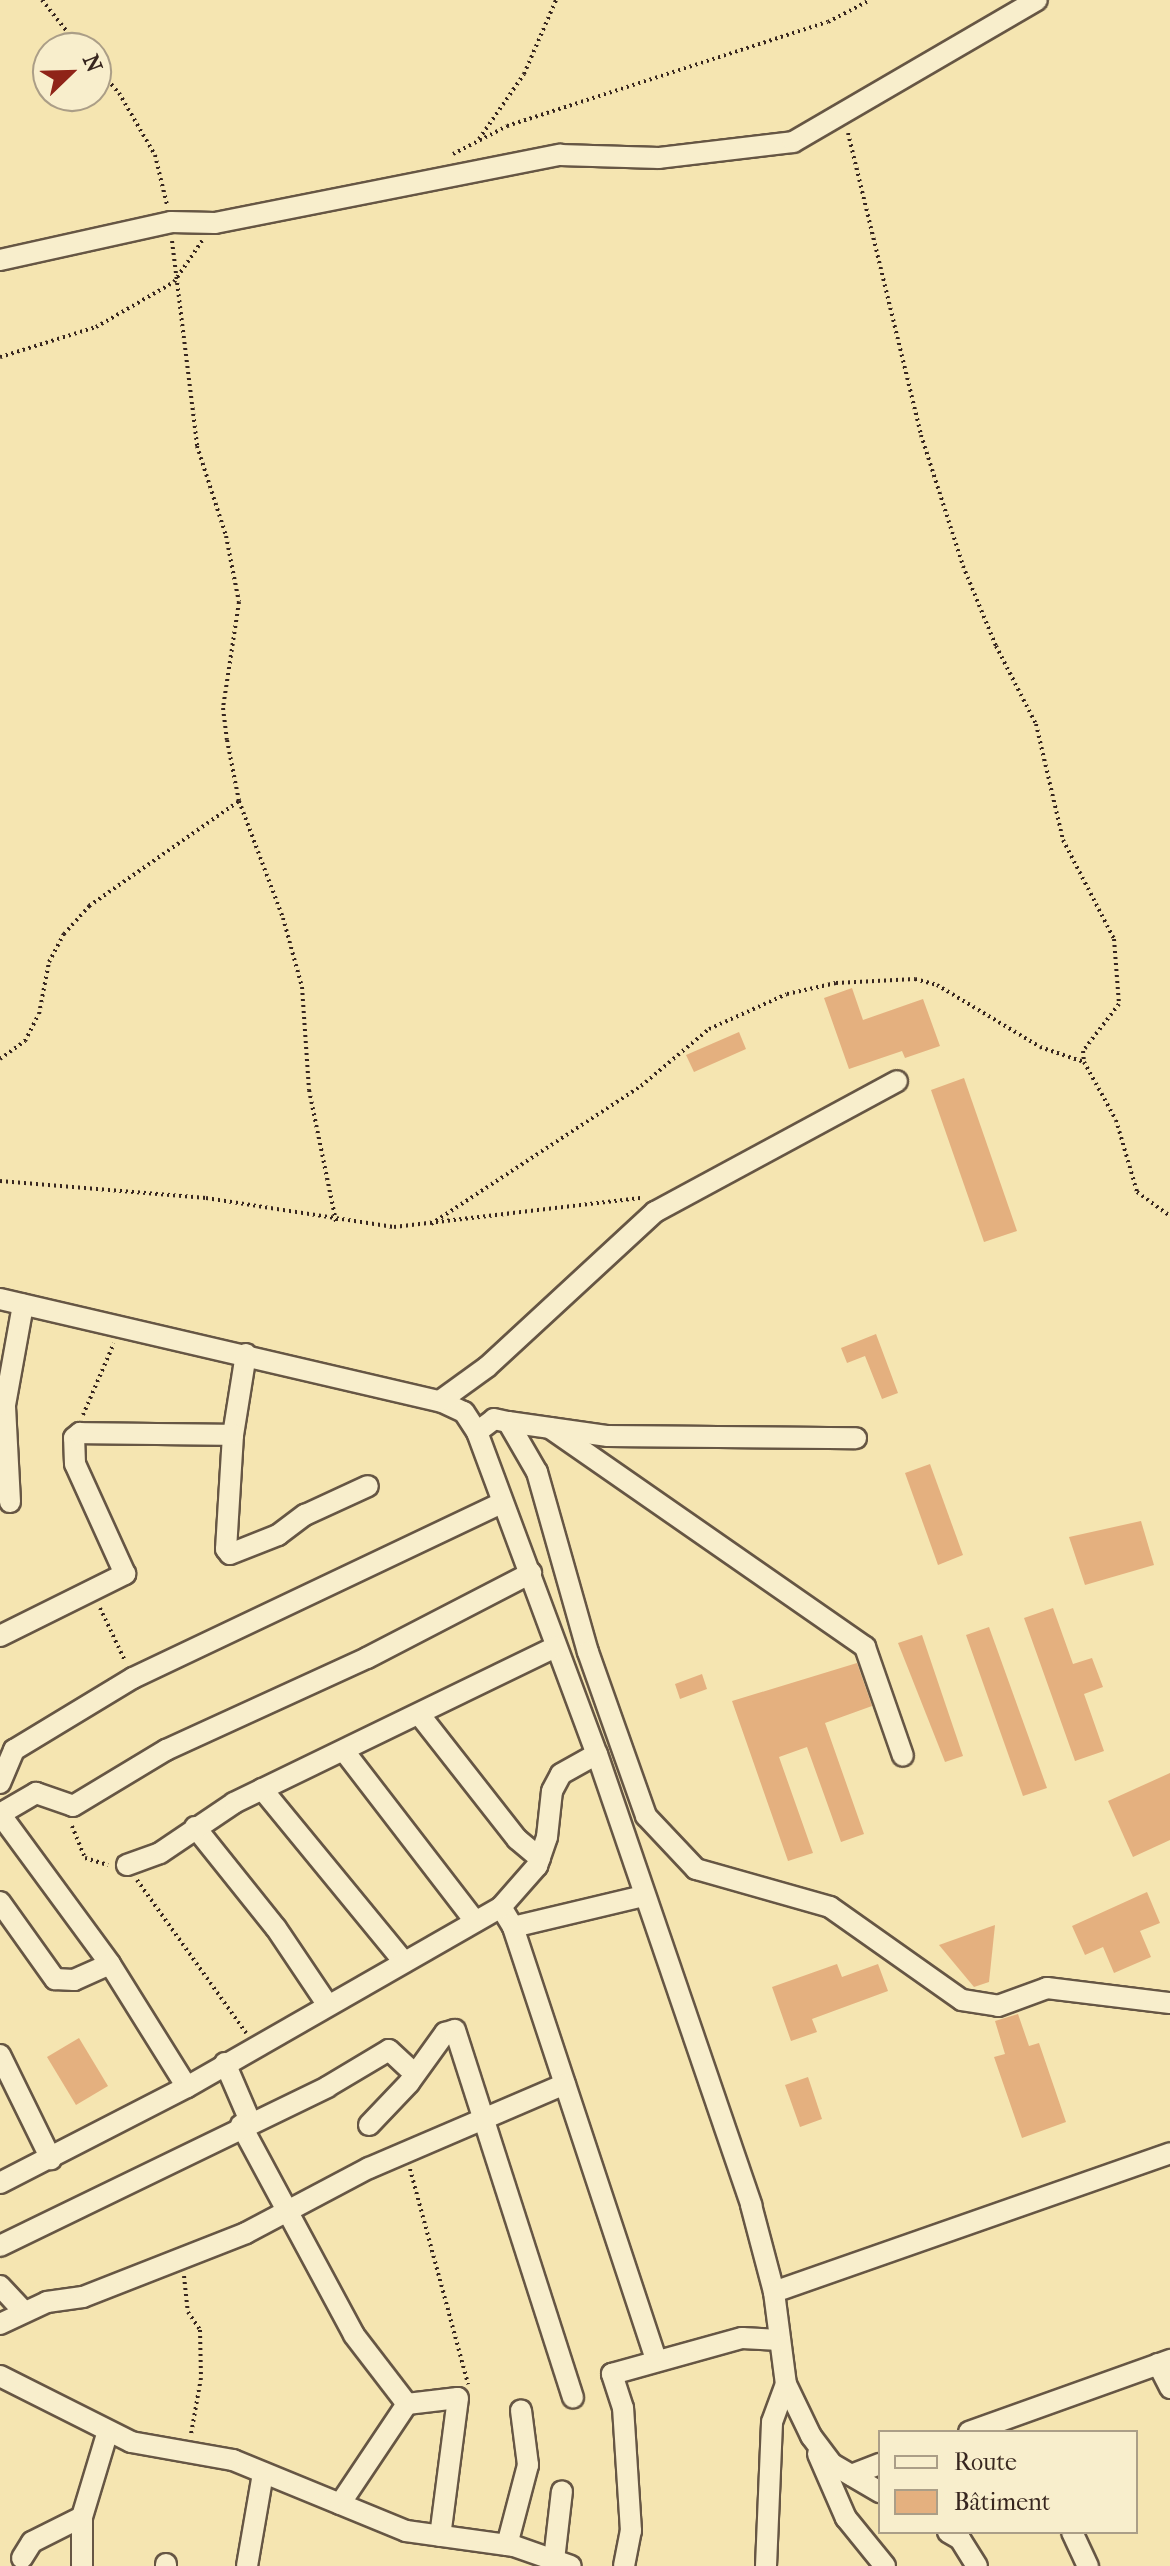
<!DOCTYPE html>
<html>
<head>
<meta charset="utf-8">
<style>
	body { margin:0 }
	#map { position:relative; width:1170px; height:2566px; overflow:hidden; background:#f5e5b1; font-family:"IM FELL French Canon",serif }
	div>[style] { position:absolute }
	.building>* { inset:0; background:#e4b07f }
	.path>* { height:4px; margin-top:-2px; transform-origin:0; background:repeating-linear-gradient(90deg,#37261f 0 2px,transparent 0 6px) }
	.roads { filter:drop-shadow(2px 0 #665644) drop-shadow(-2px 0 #665644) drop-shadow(0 2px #665644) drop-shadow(0 -2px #665644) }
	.minor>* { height:20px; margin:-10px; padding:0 10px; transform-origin:10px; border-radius:10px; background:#f8eecc }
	span { translate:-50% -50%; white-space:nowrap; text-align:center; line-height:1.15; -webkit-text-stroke:6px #f8eecc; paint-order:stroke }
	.legend { position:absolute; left:878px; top:2430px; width:260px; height:104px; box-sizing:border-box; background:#f8eecc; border:2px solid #ab9e87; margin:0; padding:10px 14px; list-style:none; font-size:24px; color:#37261f }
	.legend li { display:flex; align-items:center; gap:16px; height:40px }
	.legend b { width:40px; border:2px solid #ab9e87 }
	.north { position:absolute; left:32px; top:32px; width:80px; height:80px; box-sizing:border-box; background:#f8eecc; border:2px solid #ab9e87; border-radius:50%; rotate:67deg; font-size:22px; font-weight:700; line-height:32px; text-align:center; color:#37261f }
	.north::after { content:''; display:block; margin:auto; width:28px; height:36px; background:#8f2418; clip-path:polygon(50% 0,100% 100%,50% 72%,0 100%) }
</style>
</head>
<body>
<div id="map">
	<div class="building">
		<i style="clip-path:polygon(852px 988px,863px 1020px,923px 999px,940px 1046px,905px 1058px,902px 1051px,849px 1069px,824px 998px)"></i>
		<i style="clip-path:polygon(739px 1032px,746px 1049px,694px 1072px,686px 1055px)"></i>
		<i style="clip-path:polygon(964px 1078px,1017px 1231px,984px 1242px,931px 1090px)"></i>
		<i style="clip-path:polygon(876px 1334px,898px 1393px,882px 1399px,865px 1356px,847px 1363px,841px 1348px)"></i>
		<i style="clip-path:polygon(930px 1464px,963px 1555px,938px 1565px,905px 1473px)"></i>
		<i style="clip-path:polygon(1141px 1521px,1154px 1565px,1085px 1585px,1069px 1537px)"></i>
		<i style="clip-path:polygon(1053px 1608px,1073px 1664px,1092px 1658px,1103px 1687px,1084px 1694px,1104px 1751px,1075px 1761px,1024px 1618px)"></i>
		<i style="clip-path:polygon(989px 1627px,1047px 1788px,1023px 1796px,966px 1635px)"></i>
		<i style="clip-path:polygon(922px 1635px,963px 1756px,945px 1762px,898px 1643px)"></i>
		<i style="clip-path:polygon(857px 1663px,872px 1706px,825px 1723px,864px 1834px,841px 1842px,807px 1747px,779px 1757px,813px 1853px,788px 1861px,732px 1701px)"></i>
		<i style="clip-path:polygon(702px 1674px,707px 1689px,680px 1699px,675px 1684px)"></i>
		<i style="clip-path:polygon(1170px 1773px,1170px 1840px,1133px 1857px,1108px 1801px)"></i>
		<i style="clip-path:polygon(1147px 1892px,1160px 1923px,1140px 1931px,1151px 1957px,1114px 1973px,1103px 1947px,1085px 1955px,1072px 1926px)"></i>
		<i style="clip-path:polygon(995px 1925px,989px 1982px,974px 1987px,939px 1945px)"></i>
		<i style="clip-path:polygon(837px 1964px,842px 1977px,878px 1964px,888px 1991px,812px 2019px,817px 2032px,791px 2041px,772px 1987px)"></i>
		<i style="clip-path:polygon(1018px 2014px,1029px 2046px,1039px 2043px,1066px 2122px,1022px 2138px,994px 2057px,1005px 2054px,995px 2021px)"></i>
		<i style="clip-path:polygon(79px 2038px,108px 2086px,76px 2105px,47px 2057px)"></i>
		<i style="clip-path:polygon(808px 2077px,822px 2119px,800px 2127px,785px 2085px)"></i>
	</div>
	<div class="path">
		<i style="left:42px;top:0;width:61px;rotate:51.6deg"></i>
		<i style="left:96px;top:66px;width:35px;rotate:50deg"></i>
		<i style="left:119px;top:93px;width:72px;rotate:59.9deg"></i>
		<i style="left:155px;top:155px;width:51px;rotate:76.5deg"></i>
		<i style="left:848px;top:133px;width:311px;rotate:76.4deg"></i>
		<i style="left:921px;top:435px;width:138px;rotate:72.2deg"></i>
		<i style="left:963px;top:566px;width:87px;rotate:67.6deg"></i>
		<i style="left:996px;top:646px;width:88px;rotate:62.9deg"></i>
		<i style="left:1036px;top:724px;width:119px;rotate:76.9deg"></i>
		<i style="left:1063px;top:840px;width:111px;rotate:62.7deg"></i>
		<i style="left:1114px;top:939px;width:65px;rotate:85.6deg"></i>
		<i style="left:1119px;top:1004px;width:59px;rotate:127.5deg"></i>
		<i style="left:1083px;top:1051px;width:11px;rotate:85deg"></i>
		<i style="left:1084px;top:1062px;width:66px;rotate:61.1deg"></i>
		<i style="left:1116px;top:1120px;width:75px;rotate:73.7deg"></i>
		<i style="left:1137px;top:1192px;width:41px;rotate:36deg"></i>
		<i style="left:479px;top:139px;width:79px;rotate:-55.3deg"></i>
		<i style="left:524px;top:74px;width:81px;rotate:-66.6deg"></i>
		<i style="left:453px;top:154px;width:61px;rotate:-27.4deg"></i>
		<i style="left:507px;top:126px;width:337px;rotate:-18deg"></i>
		<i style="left:828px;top:22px;width:47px;rotate:-27.6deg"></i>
		<i style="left:172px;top:241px;width:207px;rotate:83deg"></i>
		<i style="left:197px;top:446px;width:95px;rotate:72.1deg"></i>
		<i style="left:226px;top:536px;width:67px;rotate:78.9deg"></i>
		<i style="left:239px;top:602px;width:107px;rotate:98.6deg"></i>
		<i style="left:223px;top:708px;width:32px;rotate:83deg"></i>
		<i style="left:227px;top:740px;width:62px;rotate:78.9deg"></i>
		<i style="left:239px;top:801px;width:125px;rotate:69.4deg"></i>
		<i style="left:283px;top:918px;width:72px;rotate:74.6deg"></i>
		<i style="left:302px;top:987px;width:103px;rotate:86.1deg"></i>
		<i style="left:309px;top:1090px;width:135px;rotate:78.4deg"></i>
		<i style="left:0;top:357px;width:101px;rotate:-17.4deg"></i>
		<i style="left:96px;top:327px;width:90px;rotate:-30deg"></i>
		<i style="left:174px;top:282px;width:50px;rotate:-55.7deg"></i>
		<i style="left:0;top:1059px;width:31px;rotate:-36deg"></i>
		<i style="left:25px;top:1041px;width:30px;rotate:-63deg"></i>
		<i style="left:39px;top:1014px;width:53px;rotate:-79.1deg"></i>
		<i style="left:49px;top:962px;width:32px;rotate:-62deg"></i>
		<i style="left:64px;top:934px;width:38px;rotate:-48deg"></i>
		<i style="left:89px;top:906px;width:183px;rotate:-35deg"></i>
		<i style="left:0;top:1181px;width:207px;rotate:4.7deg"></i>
		<i style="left:206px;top:1198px;width:190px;rotate:8.8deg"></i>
		<i style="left:394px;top:1227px;width:248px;rotate:-6.7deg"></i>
		<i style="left:431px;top:1224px;width:251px;rotate:-33.3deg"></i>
		<i style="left:641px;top:1086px;width:89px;rotate:-40deg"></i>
		<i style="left:709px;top:1029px;width:85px;rotate:-24.2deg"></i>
		<i style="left:787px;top:994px;width:50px;rotate:-12.7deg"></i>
		<i style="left:836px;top:983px;width:79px;rotate:-2.9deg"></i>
		<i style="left:915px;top:979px;width:23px;rotate:15deg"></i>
		<i style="left:937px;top:985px;width:120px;rotate:31deg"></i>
		<i style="left:1040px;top:1047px;width:46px;rotate:18.8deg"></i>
		<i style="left:83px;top:1415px;width:78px;rotate:-66.7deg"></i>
		<i style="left:100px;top:1608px;width:59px;rotate:64.7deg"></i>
		<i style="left:72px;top:1826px;width:35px;rotate:68deg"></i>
		<i style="left:85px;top:1858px;width:24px;rotate:17deg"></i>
		<i style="left:137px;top:1880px;width:188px;rotate:54.5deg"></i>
		<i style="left:410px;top:2169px;width:223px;rotate:74.9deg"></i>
		<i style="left:184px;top:2276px;width:36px;rotate:84deg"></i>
		<i style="left:188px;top:2312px;width:22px;rotate:56deg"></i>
		<i style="left:200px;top:2330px;width:48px;rotate:88.8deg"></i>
		<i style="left:201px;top:2378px;width:57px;rotate:100.1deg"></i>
	</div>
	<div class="roads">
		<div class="minor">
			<i style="left:0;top:260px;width:175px;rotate:-12.5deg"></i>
			<i style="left:171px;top:222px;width:44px;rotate:1.3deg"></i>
			<i style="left:215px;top:223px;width:352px;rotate:-11.2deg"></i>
			<i style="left:560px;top:155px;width:99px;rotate:1.7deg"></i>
			<i style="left:659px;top:158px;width:135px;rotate:-6.8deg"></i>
			<i style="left:793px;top:142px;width:282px;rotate:-30.2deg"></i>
			<i style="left:0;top:1299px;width:452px;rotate:13.1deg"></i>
			<i style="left:440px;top:1401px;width:26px;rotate:25deg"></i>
			<i style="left:464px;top:1412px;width:24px;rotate:57deg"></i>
			<i style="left:477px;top:1432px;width:344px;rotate:69.6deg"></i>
			<i style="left:597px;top:1754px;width:477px;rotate:71.1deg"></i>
			<i style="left:751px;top:2205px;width:90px;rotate:75.2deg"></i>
			<i style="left:774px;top:2292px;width:93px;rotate:82.6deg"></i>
			<i style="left:786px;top:2384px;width:58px;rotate:64.3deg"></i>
			<i style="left:811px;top:2436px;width:35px;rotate:53deg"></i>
			<i style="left:832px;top:2464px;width:56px;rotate:30.3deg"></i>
			<i style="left:246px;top:1354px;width:82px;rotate:99.1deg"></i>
			<i style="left:233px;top:1435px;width:114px;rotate:93.5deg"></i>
			<i style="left:226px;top:1549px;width:6px;rotate:51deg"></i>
			<i style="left:230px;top:1554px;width:52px;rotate:-21.6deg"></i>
			<i style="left:278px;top:1535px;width:34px;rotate:-37deg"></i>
			<i style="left:305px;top:1515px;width:69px;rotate:-24.7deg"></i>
			<i style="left:440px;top:1401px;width:58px;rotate:-35.9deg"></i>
			<i style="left:487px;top:1367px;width:229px;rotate:-42.7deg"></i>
			<i style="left:655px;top:1212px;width:275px;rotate:-28.4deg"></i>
			<i style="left:508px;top:1422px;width:101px;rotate:8deg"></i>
			<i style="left:608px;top:1436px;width:248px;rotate:0.5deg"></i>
			<i style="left:550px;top:1428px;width:384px;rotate:34.8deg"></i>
			<i style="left:865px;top:1647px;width:115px;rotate:70.8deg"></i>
			<i style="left:477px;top:1432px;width:21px;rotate:-37deg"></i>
			<i style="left:494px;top:1419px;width:14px;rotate:12deg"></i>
			<i style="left:508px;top:1422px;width:58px;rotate:59.9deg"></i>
			<i style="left:537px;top:1472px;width:187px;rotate:74.2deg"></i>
			<i style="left:588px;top:1652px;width:174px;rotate:70.5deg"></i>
			<i style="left:646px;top:1816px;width:73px;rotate:46.7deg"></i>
			<i style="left:696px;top:1869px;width:139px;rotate:15.8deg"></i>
			<i style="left:830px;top:1907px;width:161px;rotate:35.2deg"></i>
			<i style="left:962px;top:2000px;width:36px;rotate:9deg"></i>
			<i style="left:998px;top:2006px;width:52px;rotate:-20.2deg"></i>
			<i style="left:1047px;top:1988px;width:124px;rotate:7deg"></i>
			<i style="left:10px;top:1502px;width:97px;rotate:-93deg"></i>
			<i style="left:5px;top:1405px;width:102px;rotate:-79.8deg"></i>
			<i style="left:0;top:1636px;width:140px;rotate:-26.4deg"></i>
			<i style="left:125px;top:1574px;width:121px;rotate:-114.4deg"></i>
			<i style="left:75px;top:1464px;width:26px;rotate:-92deg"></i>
			<i style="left:74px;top:1438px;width:8px;rotate:-40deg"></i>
			<i style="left:80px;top:1433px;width:153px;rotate:0.7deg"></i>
			<i style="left:419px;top:1714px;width:159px;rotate:51.9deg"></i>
			<i style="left:517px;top:1839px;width:30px;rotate:40deg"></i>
			<i style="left:344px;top:1751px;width:215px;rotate:52.4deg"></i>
			<i style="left:0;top:1783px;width:36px;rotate:-67deg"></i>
			<i style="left:14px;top:1750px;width:139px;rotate:-31.2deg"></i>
			<i style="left:133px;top:1678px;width:408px;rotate:-25.4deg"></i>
			<i style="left:262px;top:1789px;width:224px;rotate:50.6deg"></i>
			<i style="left:0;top:1814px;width:42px;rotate:-30.3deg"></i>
			<i style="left:36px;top:1793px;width:39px;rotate:19deg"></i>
			<i style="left:73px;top:1806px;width:109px;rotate:-31.1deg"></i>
			<i style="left:166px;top:1750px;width:221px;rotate:-24.6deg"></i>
			<i style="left:367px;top:1658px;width:185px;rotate:-27.4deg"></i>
			<i style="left:0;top:1814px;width:186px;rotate:53.7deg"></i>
			<i style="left:110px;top:1964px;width:145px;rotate:58deg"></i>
			<i style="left:195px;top:1827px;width:129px;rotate:51.3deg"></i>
			<i style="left:276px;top:1928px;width:92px;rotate:56.1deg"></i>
			<i style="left:127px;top:1865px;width:35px;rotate:-20deg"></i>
			<i style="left:160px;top:1853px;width:89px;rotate:-34deg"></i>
			<i style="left:234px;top:1803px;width:357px;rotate:-25.9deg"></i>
			<i style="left:0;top:1902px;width:95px;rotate:54.5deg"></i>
			<i style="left:55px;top:1979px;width:19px;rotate:3deg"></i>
			<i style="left:74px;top:1980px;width:39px;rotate:-24deg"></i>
			<i style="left:501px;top:1907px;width:23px;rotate:59deg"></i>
			<i style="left:513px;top:1927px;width:456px;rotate:71.7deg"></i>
			<i style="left:513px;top:1927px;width:134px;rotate:-13.4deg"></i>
			<i style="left:0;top:2055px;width:116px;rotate:63.9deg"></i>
			<i style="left:225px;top:2063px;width:63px;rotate:66.7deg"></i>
			<i style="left:241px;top:2125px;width:238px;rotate:61.7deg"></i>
			<i style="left:354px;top:2335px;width:87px;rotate:52.5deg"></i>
			<i style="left:369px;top:2125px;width:58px;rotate:-46.4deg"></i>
			<i style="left:409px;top:2083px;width:62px;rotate:-54.2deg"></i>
			<i style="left:445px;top:2033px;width:10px;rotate:-17deg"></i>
			<i style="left:455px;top:2030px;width:386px;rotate:72.2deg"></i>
			<i style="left:0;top:2183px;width:210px;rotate:-27.2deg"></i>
			<i style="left:187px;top:2087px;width:362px;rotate:-29.8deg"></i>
			<i style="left:501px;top:1907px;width:55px;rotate:-48.7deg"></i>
			<i style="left:537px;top:1866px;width:31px;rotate:-71deg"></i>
			<i style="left:547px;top:1837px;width:46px;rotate:-83.8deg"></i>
			<i style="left:552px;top:1791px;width:19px;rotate:-62deg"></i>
			<i style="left:561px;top:1774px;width:41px;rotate:-29.1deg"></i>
			<i style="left:0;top:2246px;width:364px;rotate:-25.9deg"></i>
			<i style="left:327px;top:2087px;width:72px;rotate:-30.8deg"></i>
			<i style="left:389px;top:2050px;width:34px;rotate:43deg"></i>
			<i style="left:0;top:2286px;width:34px;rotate:47deg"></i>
			<i style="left:774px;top:2292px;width:420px;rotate:-19.3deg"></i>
			<i style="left:0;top:2324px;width:52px;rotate:-25.1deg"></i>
			<i style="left:47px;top:2302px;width:36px;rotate:-8deg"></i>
			<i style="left:83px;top:2297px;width:175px;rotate:-21.4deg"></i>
			<i style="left:246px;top:2233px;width:139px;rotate:-27.9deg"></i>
			<i style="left:369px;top:2168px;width:213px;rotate:-23.2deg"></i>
			<i style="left:1158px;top:2364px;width:27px;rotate:63deg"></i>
			<i style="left:0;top:2376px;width:147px;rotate:26.7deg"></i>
			<i style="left:131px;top:2442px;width:104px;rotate:10deg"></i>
			<i style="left:233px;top:2460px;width:187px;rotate:22.3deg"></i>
			<i style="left:406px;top:2531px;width:109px;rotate:7.9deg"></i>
			<i style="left:514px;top:2546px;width:60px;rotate:19.3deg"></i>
			<i style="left:969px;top:2432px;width:214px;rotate:-19.7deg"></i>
			<i style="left:818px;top:2454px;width:70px;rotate:66.4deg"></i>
			<i style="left:846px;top:2518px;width:62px;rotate:50.9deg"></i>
			<i style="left:851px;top:2475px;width:31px;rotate:-21deg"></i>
			<i style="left:340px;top:2504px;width:120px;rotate:-56.2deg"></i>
			<i style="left:407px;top:2404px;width:51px;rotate:-6.7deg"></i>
			<i style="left:458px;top:2398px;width:139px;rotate:97.4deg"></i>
			<i style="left:82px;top:2517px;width:49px;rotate:90deg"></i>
			<i style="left:948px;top:2532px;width:14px;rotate:30deg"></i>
			<i style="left:960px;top:2539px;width:32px;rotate:58deg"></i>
			<i style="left:1072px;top:2532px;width:38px;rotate:65deg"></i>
			<i style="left:507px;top:2545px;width:83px;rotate:-75.3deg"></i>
			<i style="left:528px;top:2465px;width:55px;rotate:-97.3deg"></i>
			<i style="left:22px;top:2558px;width:19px;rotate:-58deg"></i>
			<i style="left:32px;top:2542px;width:56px;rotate:-26.6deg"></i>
			<i style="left:82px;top:2517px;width:87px;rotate:-73.2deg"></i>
			<i style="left:554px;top:2560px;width:69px;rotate:-83.4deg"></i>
			<i style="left:166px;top:2566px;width:2px;rotate:-90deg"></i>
			<i style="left:247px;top:2566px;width:94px;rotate:-80.2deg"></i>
			<i style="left:624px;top:2566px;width:36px;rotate:-79deg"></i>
			<i style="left:631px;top:2531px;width:123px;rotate:-93.7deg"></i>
			<i style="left:623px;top:2408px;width:36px;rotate:-108deg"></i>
			<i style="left:612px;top:2374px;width:135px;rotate:-15.5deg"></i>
			<i style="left:742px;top:2338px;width:38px;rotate:3deg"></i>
			<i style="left:766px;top:2566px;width:144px;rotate:-87.6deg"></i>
			<i style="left:772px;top:2422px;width:40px;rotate:-69.8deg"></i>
		</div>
	</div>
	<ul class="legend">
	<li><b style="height:10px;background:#f8eecc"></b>Route</li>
	<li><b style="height:22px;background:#e4b07f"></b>Bâtiment</li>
	</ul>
	<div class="north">N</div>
</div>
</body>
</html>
